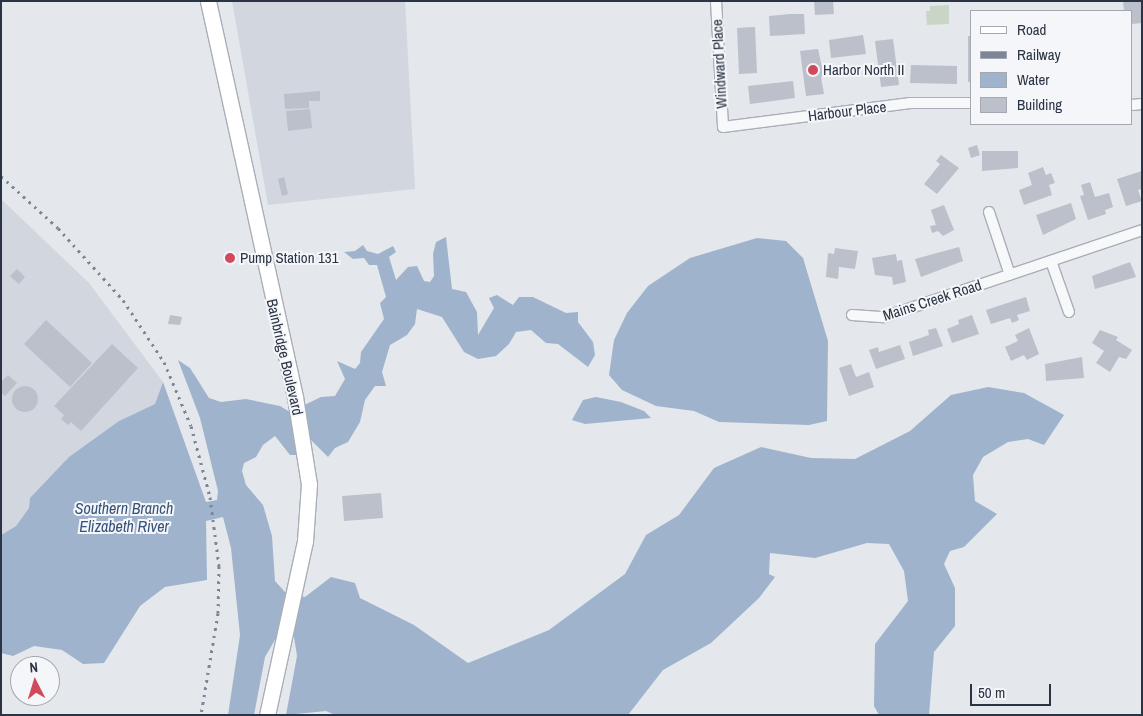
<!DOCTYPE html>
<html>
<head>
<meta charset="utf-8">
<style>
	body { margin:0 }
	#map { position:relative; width:1143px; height:716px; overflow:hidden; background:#e4e7ec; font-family:"Archivo Narrow",sans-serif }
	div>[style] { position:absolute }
	.built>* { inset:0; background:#d2d6de }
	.green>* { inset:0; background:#c9d6c5 }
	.water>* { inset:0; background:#9fb4cc }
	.building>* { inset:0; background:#bbc0ca }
	.round { border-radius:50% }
	.roads { filter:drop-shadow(1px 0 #a9aeb7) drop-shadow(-1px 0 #a9aeb7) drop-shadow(0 1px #a9aeb7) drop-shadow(0 -1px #a9aeb7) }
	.street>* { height:10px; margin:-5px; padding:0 5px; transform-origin:5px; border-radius:5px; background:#f7f8fa }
	.secondary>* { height:15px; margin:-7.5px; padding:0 7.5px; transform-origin:7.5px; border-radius:7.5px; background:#fff }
	.rail>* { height:3px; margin-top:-1.5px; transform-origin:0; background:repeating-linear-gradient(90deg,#7d8696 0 2.5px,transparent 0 7.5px) }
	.dots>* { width:14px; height:14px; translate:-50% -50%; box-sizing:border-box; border:2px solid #f4f6f9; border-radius:50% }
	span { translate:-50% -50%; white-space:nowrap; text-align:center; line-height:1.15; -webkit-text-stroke:4px #f4f6f9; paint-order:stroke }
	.street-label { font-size:15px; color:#2b3445 }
	.poi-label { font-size:15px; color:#2b3445 }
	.left { translate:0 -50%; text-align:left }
	.water-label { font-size:16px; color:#34527a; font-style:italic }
	.frame { position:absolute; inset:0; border:2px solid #2b3445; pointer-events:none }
	.legend { position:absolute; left:970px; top:10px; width:162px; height:115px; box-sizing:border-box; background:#f4f6f9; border:1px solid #a4a8b1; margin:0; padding:6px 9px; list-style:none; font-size:15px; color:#2b3445 }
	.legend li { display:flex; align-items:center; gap:10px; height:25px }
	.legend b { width:25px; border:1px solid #a4a8b1 }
	.north { position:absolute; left:10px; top:656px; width:50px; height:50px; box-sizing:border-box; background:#f4f6f9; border:1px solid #a4a8b1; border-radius:50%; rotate:355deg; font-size:14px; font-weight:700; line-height:20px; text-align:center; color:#2b3445 }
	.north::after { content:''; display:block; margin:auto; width:18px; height:22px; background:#d1495b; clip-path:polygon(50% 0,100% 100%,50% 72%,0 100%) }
	.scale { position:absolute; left:970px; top:684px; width:81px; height:22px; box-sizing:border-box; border:2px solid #2b3445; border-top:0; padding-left:6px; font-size:15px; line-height:18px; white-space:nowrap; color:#2b3445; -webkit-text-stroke:4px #f4f6f9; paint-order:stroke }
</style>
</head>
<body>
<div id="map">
	<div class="built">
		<i style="clip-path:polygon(232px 1px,405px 1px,415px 189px,268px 205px)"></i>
		<i style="clip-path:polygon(1px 199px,89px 283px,163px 382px,155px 404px,119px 421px,29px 508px,16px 526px,1px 535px)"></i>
	</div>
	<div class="green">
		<i style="clip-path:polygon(949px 5px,949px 24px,927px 25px,926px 11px,930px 11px,930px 6px)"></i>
	</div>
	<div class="water">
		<i style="clip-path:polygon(446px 237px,452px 289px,466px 292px,477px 312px,478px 335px,494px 308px,489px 298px,497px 295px,513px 305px,519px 297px,533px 297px,566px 313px,578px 312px,578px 322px,593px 342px,595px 355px,588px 367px,558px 344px,546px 343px,531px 330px,516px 332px,509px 344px,496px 356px,478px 359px,464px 352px,442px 317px,417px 309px,415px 324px,407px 335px,390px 345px,382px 372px,386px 386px,375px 386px,365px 400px,360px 422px,348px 442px,335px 448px,328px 457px,311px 440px,307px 455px,290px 455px,275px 436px,263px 445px,256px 457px,244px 463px,242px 471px,246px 485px,263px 505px,272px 536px,275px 581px,285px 592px,305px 597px,331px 577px,355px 583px,360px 598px,414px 625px,468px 663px,549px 630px,625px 574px,646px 535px,679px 515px,714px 468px,761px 447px,811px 458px,855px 459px,910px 431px,951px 395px,988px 387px,1024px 393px,1064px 415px,1044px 445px,1028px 439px,1008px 442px,983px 457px,973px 475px,975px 501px,997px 514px,964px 547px,950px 551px,944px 564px,955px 588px,955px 626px,934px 652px,929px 715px,879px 715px,874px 706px,875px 644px,908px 601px,904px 571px,889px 544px,867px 543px,815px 558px,770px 553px,769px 574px,775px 577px,759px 598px,711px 643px,663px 670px,628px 715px,335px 715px,326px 711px,286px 715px,297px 656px,294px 637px,279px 633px,265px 657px,254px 715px,228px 715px,240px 635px,231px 548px,223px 517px,206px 521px,207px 580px,165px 587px,140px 606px,104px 663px,83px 664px,62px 650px,34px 646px,13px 656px,1px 653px,1px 535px,16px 526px,29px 508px,30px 498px,69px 457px,119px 421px,155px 404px,163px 382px,206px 502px,217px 500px,218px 491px,200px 418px,178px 360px,190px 368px,209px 398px,221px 402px,246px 399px,280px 406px,290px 412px,321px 397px,335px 396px,345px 379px,337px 361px,355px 369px,360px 363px,361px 352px,384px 319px,380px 303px,386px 297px,377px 265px,369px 265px,364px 258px,353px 259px,344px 252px,355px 251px,363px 245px,367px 251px,378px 254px,393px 246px,396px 252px,389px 257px,396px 280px,408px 267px,417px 266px,424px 281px,430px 282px,434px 276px,433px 254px,436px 242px)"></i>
		<i style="clip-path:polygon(757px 238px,786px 241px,803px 258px,828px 341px,827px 421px,809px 425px,719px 422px,694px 411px,656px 406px,622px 390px,609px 375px,614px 340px,627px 313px,648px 286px,690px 258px)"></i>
		<i style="clip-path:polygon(596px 397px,621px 402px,644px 411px,651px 418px,585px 424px,572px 420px,583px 400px)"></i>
	</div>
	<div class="building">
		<i style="clip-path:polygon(814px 1px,833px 1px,834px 14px,815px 15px)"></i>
		<i style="clip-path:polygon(1123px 1px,1141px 1px,1142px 23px,1132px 24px,1132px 11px,1124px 11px)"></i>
		<i style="clip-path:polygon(790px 14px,804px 14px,805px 34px,770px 36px,769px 16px)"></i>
		<i style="clip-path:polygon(755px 27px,757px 73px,739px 74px,737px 28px)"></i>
		<i style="clip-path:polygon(863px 35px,866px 54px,831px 58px,829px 40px)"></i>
		<i style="clip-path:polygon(968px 36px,972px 36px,972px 82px,968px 82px)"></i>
		<i style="clip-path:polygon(893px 39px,899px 85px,881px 87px,875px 41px)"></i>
		<i style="clip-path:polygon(818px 49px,824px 76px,821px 77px,824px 94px,806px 96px,800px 51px)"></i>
		<i style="clip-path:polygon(911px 65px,957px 66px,957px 84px,910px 83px)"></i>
		<i style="clip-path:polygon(793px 81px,795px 98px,750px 104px,748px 86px)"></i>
		<i style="clip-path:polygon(320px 91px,320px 101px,309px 101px,309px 108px,285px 109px,284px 94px)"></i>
		<i style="clip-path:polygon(310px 109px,312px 128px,288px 131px,286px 111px)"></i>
		<i style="clip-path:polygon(977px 145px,980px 155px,971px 158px,968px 148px)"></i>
		<i style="clip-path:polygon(982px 151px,1018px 151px,1018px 168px,982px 171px)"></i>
		<i style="clip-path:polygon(941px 155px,959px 168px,937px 194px,924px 184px,940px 164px,936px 161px)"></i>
		<i style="clip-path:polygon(1043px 167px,1046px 175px,1051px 173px,1055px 183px,1049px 185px,1052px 195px,1024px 205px,1019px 190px,1032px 185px,1028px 173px)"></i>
		<i style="clip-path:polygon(1142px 171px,1142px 189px,1138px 190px,1142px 201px,1126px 206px,1117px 179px)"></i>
		<i style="clip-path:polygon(284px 177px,288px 194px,282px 196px,278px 179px)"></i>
		<i style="clip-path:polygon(1090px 182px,1095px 197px,1109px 193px,1113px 207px,1105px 210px,1106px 214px,1088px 220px,1080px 196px,1084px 195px,1081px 185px)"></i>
		<i style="clip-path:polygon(1071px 203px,1076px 219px,1043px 235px,1036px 215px)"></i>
		<i style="clip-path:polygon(944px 205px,954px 230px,943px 236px,938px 231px,932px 233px,930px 226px,936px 225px,931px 210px)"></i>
		<i style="clip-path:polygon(959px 247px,963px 261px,921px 277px,915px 259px)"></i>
		<i style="clip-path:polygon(835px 248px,858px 251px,855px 269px,839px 267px,838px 279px,826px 277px,828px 253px,834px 254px)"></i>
		<i style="clip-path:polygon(235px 254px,236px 260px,226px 262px,224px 256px)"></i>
		<i style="clip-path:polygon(896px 254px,897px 261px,902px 260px,906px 282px,893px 285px,892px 277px,875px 275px,872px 258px)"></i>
		<i style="clip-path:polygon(1130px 262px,1136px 277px,1095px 289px,1092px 276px)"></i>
		<i style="clip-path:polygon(17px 269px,25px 277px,19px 284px,10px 276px)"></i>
		<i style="clip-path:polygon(1026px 297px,1030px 311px,1017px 315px,1019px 320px,1012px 323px,1010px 318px,991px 324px,986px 310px)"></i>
		<i style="clip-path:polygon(170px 315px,182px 317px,180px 325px,168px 324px)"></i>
		<i style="clip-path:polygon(972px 315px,979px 334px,952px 343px,947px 329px,959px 324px,958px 320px)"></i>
		<i style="clip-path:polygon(46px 320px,92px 363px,70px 387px,24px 344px)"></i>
		<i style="clip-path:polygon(936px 328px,943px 346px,913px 356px,909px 342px,929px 335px,928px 330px)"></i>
		<i style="clip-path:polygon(1029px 328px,1039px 354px,1027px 360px,1024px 355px,1011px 361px,1005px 347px,1018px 341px,1015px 335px)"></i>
		<i style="clip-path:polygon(1100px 330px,1118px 337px,1116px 340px,1132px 350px,1126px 359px,1119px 357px,1110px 372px,1096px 363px,1104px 351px,1092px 343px)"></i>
		<i style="clip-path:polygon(112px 344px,138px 368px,81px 431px,71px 422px,68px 425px,61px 419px,64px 415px,54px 406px)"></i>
		<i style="clip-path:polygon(900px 345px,905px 359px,876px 369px,869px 350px,878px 347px,879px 352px)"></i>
		<i style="clip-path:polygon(1082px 357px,1084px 378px,1046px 381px,1045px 364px)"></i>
		<i style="clip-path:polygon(851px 364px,856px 377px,869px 372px,874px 387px,849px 396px,839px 368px)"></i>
		<i style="clip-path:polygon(8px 375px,17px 383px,5px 396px,1px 392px,1px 382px)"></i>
		<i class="round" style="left:12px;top:386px;width:26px;height:26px"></i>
		<i style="clip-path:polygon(381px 493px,383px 518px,344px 521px,342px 496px)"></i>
	</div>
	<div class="roads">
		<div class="street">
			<i style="left:716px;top:1px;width:126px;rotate:86.8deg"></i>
			<i style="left:723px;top:127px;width:189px;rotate:-7.3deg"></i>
			<i style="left:910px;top:103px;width:62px"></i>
			<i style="left:1132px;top:105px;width:10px;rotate:-6deg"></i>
			<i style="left:989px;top:212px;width:66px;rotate:71.6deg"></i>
			<i style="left:1051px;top:261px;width:54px;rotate:70.6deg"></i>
			<i style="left:852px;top:315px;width:32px;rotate:4deg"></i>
			<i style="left:884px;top:317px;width:272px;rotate:-18.6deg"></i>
		</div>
		<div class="secondary">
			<i style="left:208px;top:1px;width:405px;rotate:77.6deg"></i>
			<i style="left:295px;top:397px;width:88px;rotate:80.9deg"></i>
			<i style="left:309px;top:484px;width:57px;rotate:94deg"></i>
			<i style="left:305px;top:541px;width:178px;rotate:102.3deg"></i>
		</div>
	</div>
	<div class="rail">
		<i style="left:1px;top:176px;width:77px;rotate:42.4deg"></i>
		<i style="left:58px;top:228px;width:97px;rotate:47.9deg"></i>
		<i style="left:123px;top:300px;width:74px;rotate:56.5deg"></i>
		<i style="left:164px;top:362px;width:69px;rotate:67.1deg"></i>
		<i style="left:191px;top:426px;width:73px;rotate:75deg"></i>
		<i style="left:210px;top:497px;width:70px;rotate:82.6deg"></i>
		<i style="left:219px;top:566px;width:47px;rotate:91.2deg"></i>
		<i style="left:218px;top:613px;width:103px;rotate:99.5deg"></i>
	</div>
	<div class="dots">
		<i style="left:813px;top:70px;background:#d1495b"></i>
		<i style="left:230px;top:258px;background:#d1495b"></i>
	</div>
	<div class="street-label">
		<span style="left:719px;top:64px;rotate:-93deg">Windward Place</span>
		<span style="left:847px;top:111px;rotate:-7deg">Harbour Place</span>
		<span style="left:932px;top:300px;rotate:-18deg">Mains Creek Road</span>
		<span style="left:285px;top:357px;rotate:77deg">Bainbridge Boulevard</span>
	</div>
	<div class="poi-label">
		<span class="left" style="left:823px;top:70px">Harbor North II</span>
		<span class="left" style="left:240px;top:258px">Pump Station 131</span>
	</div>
	<div class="water-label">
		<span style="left:124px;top:517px">Southern Branch<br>Elizabeth River</span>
	</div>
	<div class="frame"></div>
	<ul class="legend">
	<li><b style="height:6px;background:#fff"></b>Road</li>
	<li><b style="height:6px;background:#7d8696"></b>Railway</li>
	<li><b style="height:14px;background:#9fb4cc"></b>Water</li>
	<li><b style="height:14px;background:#bbc0ca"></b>Building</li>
	</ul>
	<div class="north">N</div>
	<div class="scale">50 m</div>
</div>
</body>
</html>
